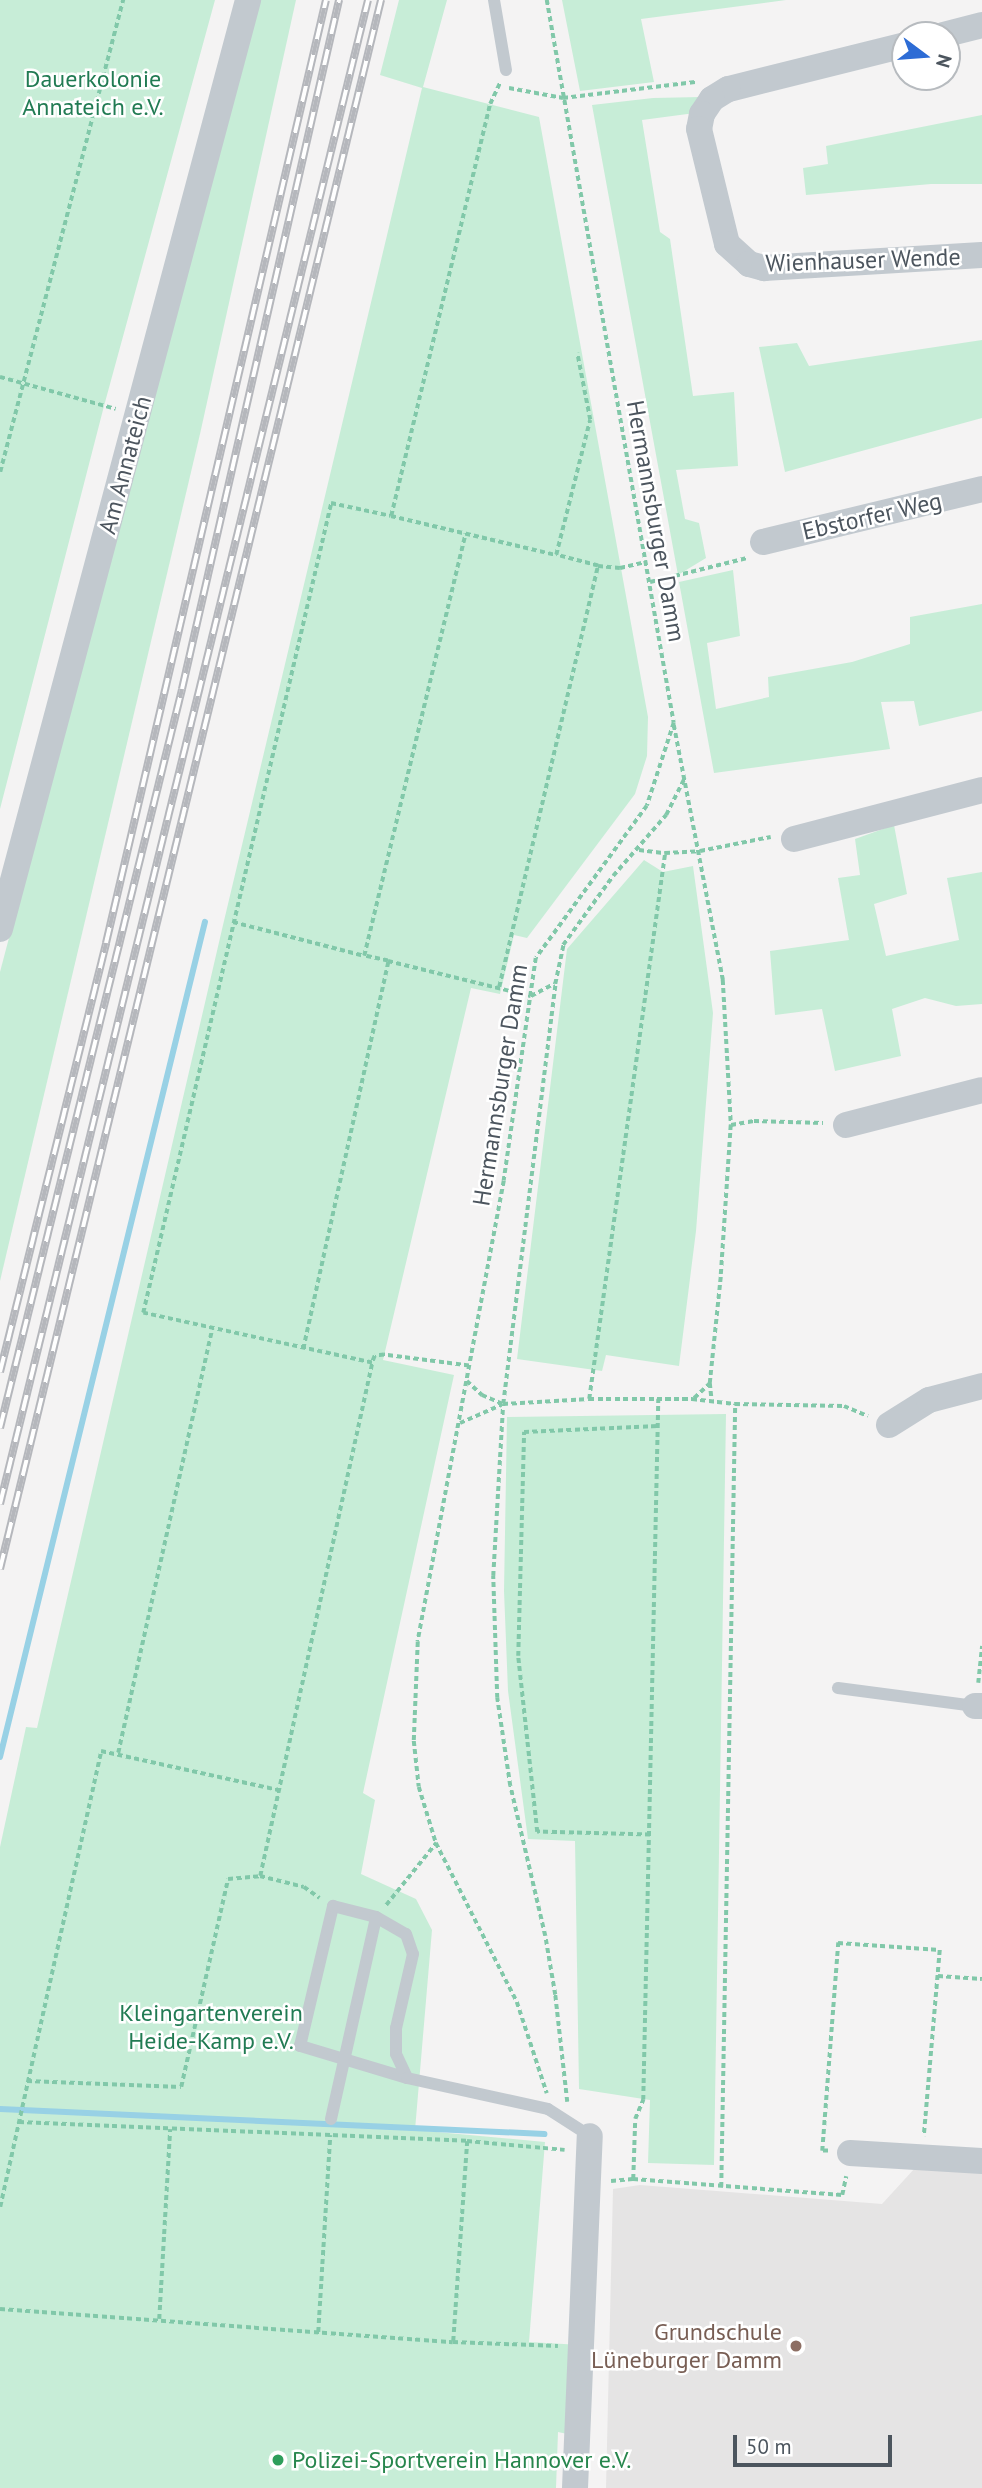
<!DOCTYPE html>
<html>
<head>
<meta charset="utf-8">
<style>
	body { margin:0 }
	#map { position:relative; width:982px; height:2488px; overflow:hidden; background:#f4f3f3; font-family:"PT Sans",sans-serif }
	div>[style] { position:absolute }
	.education>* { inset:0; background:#e5e4e4 }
	.green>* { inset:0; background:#c7edd7 }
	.stream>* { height:6px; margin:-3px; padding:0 3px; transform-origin:3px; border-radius:3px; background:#98d1e5 }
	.path>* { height:3.5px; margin-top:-1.75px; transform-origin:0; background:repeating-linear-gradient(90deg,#81c8a9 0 5px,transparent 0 8.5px) }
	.service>* { height:12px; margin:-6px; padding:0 6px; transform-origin:6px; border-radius:6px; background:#c2c9cf }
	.minor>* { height:26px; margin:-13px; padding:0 13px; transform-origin:13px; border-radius:13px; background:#c2c9cf }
	.rail>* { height:8px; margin-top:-4px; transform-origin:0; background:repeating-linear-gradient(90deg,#fff 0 16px,#b5b7bc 0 32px); box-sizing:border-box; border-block:2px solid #b5b7bc }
	.dots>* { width:19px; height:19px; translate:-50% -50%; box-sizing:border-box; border:4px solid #fff; border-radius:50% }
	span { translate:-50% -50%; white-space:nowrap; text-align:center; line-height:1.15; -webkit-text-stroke:5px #fff; paint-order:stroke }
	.park-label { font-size:24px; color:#217b53 }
	.street-label { font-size:24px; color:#4c555e }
	.education-label { font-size:24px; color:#785e54 }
	.right { translate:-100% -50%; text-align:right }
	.leisure-label { font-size:24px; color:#27864d }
	.left { translate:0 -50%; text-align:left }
	.north { position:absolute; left:891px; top:21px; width:70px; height:70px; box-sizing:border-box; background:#fff; border:2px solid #b7bbbf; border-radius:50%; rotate:106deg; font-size:19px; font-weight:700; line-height:28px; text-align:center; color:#4c555e }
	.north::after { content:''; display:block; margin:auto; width:24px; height:32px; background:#2d6cd5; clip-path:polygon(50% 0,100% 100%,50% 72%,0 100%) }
	.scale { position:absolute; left:733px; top:2435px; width:159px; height:32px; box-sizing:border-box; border:4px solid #4c555e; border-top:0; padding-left:9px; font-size:21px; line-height:24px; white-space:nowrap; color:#4c555e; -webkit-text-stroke:5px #fff; paint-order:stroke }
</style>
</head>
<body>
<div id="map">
	<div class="education">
		<i style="clip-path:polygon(915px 2168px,982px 2173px,982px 2488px,606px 2488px,613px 2189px,640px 2185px,882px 2204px)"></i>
	</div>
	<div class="green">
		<i style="clip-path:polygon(0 0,215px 0,104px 406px,0 809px)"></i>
		<i style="clip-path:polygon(256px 0,296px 0,200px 434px,0 1281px,0 972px)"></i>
		<i style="clip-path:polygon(399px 0,447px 0,423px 87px,539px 117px,648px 717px,647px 756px,635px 794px,527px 938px,514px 935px,500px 994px,471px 988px,383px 1360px,454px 1375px,363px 1793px,375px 1800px,361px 1874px,416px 1899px,432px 1930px,415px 2130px,545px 2142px,529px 2342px,581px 2345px,577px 2436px,558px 2432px,556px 2488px,0 2488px,0 1847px,26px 1727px,37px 1728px,223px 925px,422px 88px,380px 75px)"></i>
		<i style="clip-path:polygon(562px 0,786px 0,641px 19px,654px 82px,580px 91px)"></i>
		<i style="clip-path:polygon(701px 97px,695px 113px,642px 120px,660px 232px,670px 239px,693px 396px,734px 392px,738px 466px,676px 470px,685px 519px,699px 523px,706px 558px,678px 575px,592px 105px,653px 98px)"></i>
		<i style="clip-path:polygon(982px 115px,982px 184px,931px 184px,806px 195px,803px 168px,828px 164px,826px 146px)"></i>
		<i style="clip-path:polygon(982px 340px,982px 418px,785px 472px,759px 347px,797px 343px,809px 366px)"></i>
		<i style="clip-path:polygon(733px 570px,740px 636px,707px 643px,716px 709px,769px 697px,768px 677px,852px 662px,910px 644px,910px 617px,982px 604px,982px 711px,919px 726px,914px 701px,881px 702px,890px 749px,714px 773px,679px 582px)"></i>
		<i style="clip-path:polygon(894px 825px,907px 894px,874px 904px,886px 956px,959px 940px,947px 878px,982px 872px,982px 1004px,956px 1006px,925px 998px,892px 1009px,901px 1056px,835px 1071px,822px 1009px,775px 1015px,770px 951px,849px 940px,838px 878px,860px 875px,855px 839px)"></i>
		<i style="clip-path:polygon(644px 860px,663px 872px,693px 866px,713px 1013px,696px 1231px,679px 1366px,606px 1355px,602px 1371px,517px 1359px,567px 949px)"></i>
		<i style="clip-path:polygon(726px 1414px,714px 2165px,648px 2163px,650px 2100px,579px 2089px,575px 1841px,528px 1839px,508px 1691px,504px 1591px,507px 1417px)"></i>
	</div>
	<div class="stream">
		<i style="left:0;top:1757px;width:860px;rotate:-76.21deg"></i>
		<i style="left:0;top:2109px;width:545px;rotate:2.63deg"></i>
	</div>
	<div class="path">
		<i style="left:547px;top:0;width:734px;rotate:80.04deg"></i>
		<i style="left:674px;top:723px;width:87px;rotate:108deg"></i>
		<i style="left:647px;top:806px;width:188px;rotate:126.1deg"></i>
		<i style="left:536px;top:958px;width:225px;rotate:98.2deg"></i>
		<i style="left:504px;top:1181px;width:469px;rotate:100.6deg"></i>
		<i style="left:418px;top:1642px;width:99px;rotate:92.3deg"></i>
		<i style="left:414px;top:1741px;width:46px;rotate:83.8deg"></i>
		<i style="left:419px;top:1787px;width:59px;rotate:73.1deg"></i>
		<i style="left:436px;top:1843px;width:178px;rotate:63deg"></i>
		<i style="left:517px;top:2002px;width:96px;rotate:71.8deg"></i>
		<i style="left:509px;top:88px;width:55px;rotate:10.5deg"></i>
		<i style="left:563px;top:98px;width:133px;rotate:-6.9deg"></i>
		<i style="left:0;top:377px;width:120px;rotate:15.4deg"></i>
		<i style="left:0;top:472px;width:488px;rotate:-75.4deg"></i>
		<i style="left:391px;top:516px;width:170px;rotate:13.3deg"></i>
		<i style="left:598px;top:566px;width:22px;rotate:5deg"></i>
		<i style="left:620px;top:568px;width:27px;rotate:-13deg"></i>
		<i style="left:650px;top:582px;width:100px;rotate:-13.9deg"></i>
		<i style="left:674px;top:725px;width:260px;rotate:79.1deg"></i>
		<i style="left:723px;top:980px;width:145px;rotate:86.8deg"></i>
		<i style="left:731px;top:1125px;width:152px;rotate:93.8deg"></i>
		<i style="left:721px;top:1277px;width:107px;rotate:95.9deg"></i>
		<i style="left:710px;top:1383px;width:20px;rotate:84deg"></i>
		<i style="left:639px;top:850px;width:26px;rotate:7deg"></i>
		<i style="left:665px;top:853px;width:35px;rotate:-3deg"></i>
		<i style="left:700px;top:851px;width:72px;rotate:-11.2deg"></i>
		<i style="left:233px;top:922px;width:135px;rotate:14.5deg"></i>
		<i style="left:388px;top:961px;width:147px;rotate:13.8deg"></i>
		<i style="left:531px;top:996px;width:26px;rotate:-28deg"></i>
		<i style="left:499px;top:987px;width:432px;rotate:-76.8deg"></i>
		<i style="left:598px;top:566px;width:43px;rotate:-165.3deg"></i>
		<i style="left:556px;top:555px;width:139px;rotate:-75.9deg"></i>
		<i style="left:590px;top:420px;width:68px;rotate:-101deg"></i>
		<i style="left:731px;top:1125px;width:23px;rotate:-10deg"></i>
		<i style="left:754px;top:1121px;width:69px;rotate:1.7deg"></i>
		<i style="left:303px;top:1349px;width:397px;rotate:-77.6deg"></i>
		<i style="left:388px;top:961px;width:25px;rotate:-168deg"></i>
		<i style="left:364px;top:956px;width:434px;rotate:-76.5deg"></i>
		<i style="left:469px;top:1366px;width:86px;rotate:-172.6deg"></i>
		<i style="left:384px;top:1355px;width:9px;rotate:174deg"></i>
		<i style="left:375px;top:1356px;width:8px;rotate:113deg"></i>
		<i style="left:372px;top:1363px;width:234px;rotate:-167.7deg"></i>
		<i style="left:143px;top:1313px;width:832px;rotate:-76.93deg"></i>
		<i style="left:331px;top:503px;width:61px;rotate:12.2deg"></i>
		<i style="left:391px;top:516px;width:424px;rotate:-76.5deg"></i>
		<i style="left:490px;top:104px;width:23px;rotate:-65deg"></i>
		<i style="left:467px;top:1381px;width:21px;rotate:43deg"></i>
		<i style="left:482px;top:1395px;width:23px;rotate:23deg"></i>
		<i style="left:503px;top:1404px;width:86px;rotate:-3.3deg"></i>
		<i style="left:589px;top:1399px;width:103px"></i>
		<i style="left:692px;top:1399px;width:43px;rotate:6.6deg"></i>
		<i style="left:735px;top:1404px;width:109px;rotate:1.1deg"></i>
		<i style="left:844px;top:1406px;width:26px;rotate:23deg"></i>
		<i style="left:694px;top:1398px;width:22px;rotate:-43deg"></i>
		<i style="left:589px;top:1399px;width:551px;rotate:-82.08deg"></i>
		<i style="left:460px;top:1423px;width:45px;rotate:-23.7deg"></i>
		<i style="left:978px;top:1683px;width:37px;rotate:-84deg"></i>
		<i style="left:118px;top:1753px;width:435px;rotate:-77.5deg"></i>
		<i style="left:650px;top:1835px;width:113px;rotate:-178.5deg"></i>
		<i style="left:537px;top:1832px;width:177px;rotate:-96.2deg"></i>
		<i style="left:518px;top:1656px;width:224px;rotate:-88.5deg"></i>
		<i style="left:524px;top:1432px;width:134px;rotate:-2.6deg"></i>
		<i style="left:260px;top:1876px;width:525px;rotate:-77.68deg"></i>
		<i style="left:386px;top:1905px;width:80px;rotate:-51.1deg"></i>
		<i style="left:938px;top:1976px;width:44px;rotate:3.9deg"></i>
		<i style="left:27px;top:2081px;width:154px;rotate:2.2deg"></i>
		<i style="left:181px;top:2087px;width:213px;rotate:-77.3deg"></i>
		<i style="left:228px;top:1879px;width:32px;rotate:-5deg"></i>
		<i style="left:260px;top:1876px;width:45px;rotate:14deg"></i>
		<i style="left:304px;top:1887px;width:19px;rotate:35deg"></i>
		<i style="left:567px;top:2102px;width:108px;rotate:-96.4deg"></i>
		<i style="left:555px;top:1995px;width:60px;rotate:-99.6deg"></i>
		<i style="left:545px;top:1936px;width:154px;rotate:-103.1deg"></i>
		<i style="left:510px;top:1786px;width:89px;rotate:-98.4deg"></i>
		<i style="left:497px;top:1698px;width:122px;rotate:-91.9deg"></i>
		<i style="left:493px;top:1576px;width:172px;rotate:-86.7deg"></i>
		<i style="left:503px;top:1404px;width:423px;rotate:-82.9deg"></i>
		<i style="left:555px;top:984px;width:40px;rotate:-78deg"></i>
		<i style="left:563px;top:945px;width:85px;rotate:-54.1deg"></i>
		<i style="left:613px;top:876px;width:81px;rotate:-49deg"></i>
		<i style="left:666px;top:815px;width:42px;rotate:-63.4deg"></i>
		<i style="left:19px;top:2122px;width:448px;rotate:2.4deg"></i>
		<i style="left:467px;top:2141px;width:98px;rotate:5.2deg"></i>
		<i style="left:828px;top:2151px;width:6px;rotate:180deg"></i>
		<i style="left:822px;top:2151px;width:209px;rotate:-85.6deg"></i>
		<i style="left:838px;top:1943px;width:102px;rotate:3.9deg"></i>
		<i style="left:940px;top:1950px;width:187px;rotate:94.9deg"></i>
		<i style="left:633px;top:2179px;width:60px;rotate:-88.1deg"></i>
		<i style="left:635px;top:2119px;width:21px;rotate:-67deg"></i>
		<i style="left:643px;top:2100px;width:701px;rotate:-88.77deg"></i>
		<i style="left:611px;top:2181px;width:22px;rotate:-5deg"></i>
		<i style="left:633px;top:2179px;width:210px;rotate:4.4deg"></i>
		<i style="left:842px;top:2195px;width:19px;rotate:-78deg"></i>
		<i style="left:721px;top:2187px;width:783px;rotate:-88.98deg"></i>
		<i style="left:0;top:2207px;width:467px;rotate:-77.5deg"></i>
		<i style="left:101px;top:1751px;width:181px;rotate:12.4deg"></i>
		<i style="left:0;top:2309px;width:454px;rotate:4.2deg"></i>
		<i style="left:453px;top:2342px;width:105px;rotate:2.2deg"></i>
		<i style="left:159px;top:2319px;width:190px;rotate:-86.7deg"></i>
		<i style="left:318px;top:2332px;width:197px;rotate:-86.5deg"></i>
		<i style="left:453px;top:2341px;width:200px;rotate:-86deg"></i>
	</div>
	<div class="service">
		<i style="left:494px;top:0;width:71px;rotate:80.3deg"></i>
		<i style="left:838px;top:1688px;width:138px;rotate:7.5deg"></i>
		<i style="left:407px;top:2078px;width:112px;rotate:-163.3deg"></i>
		<i style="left:300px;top:2046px;width:144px;rotate:-76.7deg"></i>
		<i style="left:333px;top:1906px;width:44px;rotate:14.3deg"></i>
		<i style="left:376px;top:1917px;width:34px;rotate:30deg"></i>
		<i style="left:406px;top:1934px;width:21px;rotate:71deg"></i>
		<i style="left:413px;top:1954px;width:76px;rotate:102.9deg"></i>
		<i style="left:396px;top:2028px;width:26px;rotate:90deg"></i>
		<i style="left:396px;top:2054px;width:26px;rotate:65deg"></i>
		<i style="left:407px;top:2078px;width:144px;rotate:12.4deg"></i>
		<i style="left:548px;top:2109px;width:50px;rotate:32.7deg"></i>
		<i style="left:331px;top:2119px;width:207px;rotate:-77.4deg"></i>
	</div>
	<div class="minor">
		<i style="left:943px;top:35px;width:40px;rotate:-14.4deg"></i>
		<i style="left:905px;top:45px;width:182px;rotate:166deg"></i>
		<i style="left:728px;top:89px;width:19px;rotate:148deg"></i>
		<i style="left:712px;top:99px;width:18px;rotate:124deg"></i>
		<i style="left:702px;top:114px;width:15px;rotate:101deg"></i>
		<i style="left:699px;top:129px;width:118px;rotate:76.3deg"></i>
		<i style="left:727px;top:244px;width:30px;rotate:42deg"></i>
		<i style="left:749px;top:264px;width:16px;rotate:15deg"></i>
		<i style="left:764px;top:268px;width:218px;rotate:-3.4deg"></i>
		<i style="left:763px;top:542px;width:225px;rotate:-13.6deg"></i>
		<i style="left:794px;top:839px;width:194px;rotate:-14.6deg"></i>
		<i style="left:0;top:929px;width:962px;rotate:-75.05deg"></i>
		<i style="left:846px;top:1125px;width:140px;rotate:-14.4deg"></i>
		<i style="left:889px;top:1425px;width:47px;rotate:-32deg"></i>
		<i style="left:929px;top:1400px;width:55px;rotate:-14.8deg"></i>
		<i style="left:975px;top:1706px;width:7px"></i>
		<i style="left:850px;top:2153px;width:132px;rotate:3.5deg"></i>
		<i style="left:575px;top:2488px;width:352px;rotate:-87.6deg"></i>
	</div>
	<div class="rail">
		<i style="left:0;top:1372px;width:442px;rotate:-76.1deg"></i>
		<i style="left:106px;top:943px;width:968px;rotate:-76.87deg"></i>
		<i style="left:0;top:1428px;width:761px;rotate:-76.16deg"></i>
		<i style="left:182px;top:689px;width:707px;rotate:-77.16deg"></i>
		<i style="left:0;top:1504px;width:1548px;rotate:-76.25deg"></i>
		<i style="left:0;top:1569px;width:1615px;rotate:-76.35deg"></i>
	</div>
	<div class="dots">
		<i style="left:796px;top:2346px;background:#8d6e63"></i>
		<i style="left:278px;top:2460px;background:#2e9e5b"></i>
	</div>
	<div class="park-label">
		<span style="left:93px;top:93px">Dauerkolonie<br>Annateich e.V.</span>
		<span style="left:211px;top:2027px">Kleingartenverein<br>Heide-Kamp e.V.</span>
	</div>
	<div class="street-label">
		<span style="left:863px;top:260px;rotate:-2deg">Wienhauser Wende</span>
		<span style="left:125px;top:465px;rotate:-75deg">Am Annateich</span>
		<span style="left:872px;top:516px;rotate:-13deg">Ebstorfer Weg</span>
		<span style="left:656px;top:521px;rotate:80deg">Hermannsburger Damm</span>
		<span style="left:500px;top:1085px;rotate:-81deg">Hermannsburger Damm</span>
	</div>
	<div class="education-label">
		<span class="right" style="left:782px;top:2346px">Grundschule<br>Lüneburger Damm</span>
	</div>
	<div class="leisure-label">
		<span class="left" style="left:292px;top:2460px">Polizei-Sportverein Hannover e.V.</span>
	</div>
	<div class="north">N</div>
	<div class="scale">50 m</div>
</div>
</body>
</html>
